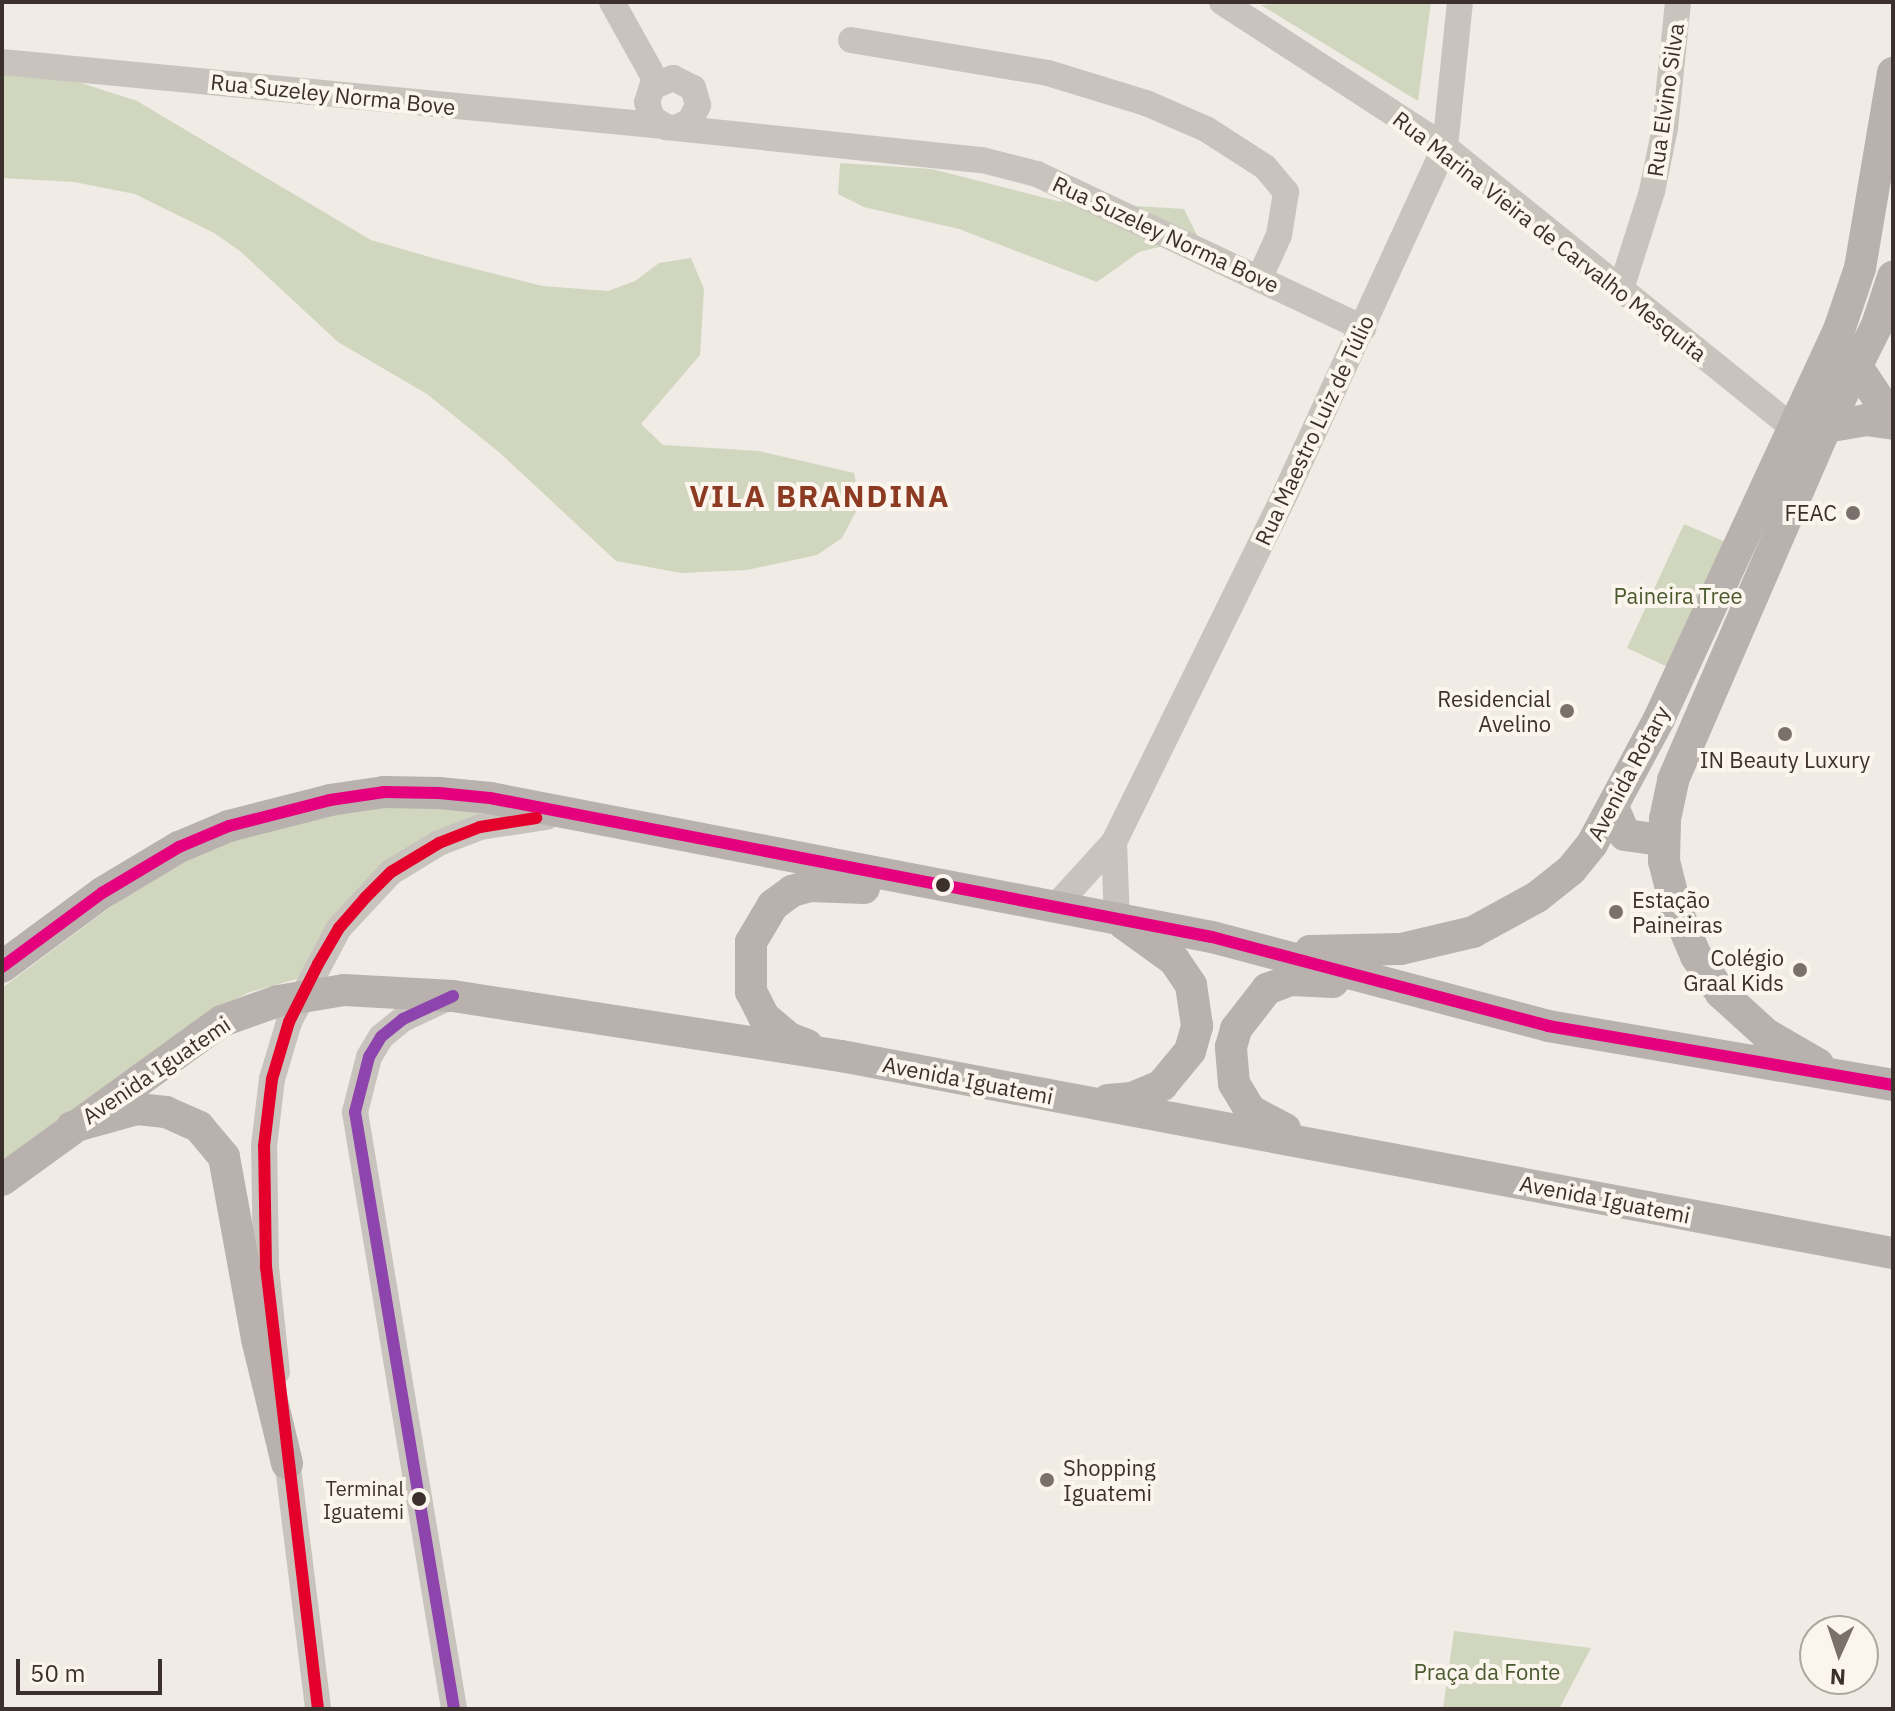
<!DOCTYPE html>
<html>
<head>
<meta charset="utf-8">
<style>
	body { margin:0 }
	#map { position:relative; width:1895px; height:1711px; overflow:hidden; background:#f0ebe5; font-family:"IBM Plex Sans",sans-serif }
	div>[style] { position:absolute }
	.green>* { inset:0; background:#d1d6bf }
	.minor>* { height:26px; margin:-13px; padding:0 13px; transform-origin:13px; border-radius:13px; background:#c9c3be }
	.major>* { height:32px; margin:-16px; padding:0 16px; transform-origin:16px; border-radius:16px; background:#b8b1ad }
	.major-bridge>* { height:32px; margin:-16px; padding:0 16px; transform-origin:16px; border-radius:16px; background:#b8b1ad }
	.bus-1>* { height:12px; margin:-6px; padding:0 6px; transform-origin:6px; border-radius:6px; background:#e5007d }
	.bus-2>* { height:12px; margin:-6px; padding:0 6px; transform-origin:6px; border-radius:6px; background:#8e44ad }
	.bus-3>* { height:12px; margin:-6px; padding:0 6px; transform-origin:6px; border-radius:6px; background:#e4002b }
	.dots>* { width:22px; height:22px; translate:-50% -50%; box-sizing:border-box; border:4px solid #fbf5ee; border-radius:50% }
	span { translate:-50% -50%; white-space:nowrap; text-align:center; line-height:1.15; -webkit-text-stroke:8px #fbf5ee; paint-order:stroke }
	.bus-label { font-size:20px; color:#3b302b }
	.right { translate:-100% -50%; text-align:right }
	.street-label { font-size:22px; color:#3b302b }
	.poi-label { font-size:22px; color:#3b302b }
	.left { translate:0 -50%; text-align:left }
	.park-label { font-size:22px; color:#4a5a2e }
	.district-label { font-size:30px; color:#8c3b22; font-weight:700; letter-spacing:2px }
	.frame { position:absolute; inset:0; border:4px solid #3b302b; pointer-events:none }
	.north { position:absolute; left:1799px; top:1615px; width:80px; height:80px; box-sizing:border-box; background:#fbf5ee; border:2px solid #aea6a0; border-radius:50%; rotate:183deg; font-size:22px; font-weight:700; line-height:32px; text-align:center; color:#3b302b }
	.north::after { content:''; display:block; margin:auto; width:28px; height:36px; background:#7a716c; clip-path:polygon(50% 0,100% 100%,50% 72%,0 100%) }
	.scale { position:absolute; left:16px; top:1659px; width:146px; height:36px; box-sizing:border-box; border:4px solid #3b302b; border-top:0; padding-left:10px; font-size:24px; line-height:28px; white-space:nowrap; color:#3b302b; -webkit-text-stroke:6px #fbf5ee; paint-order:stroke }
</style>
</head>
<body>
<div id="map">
	<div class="green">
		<i style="clip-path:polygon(1310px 2px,1431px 2px,1418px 101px,1261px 5px)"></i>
		<i style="clip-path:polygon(2px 69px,47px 72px,137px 101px,371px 240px,440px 260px,542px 286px,608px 291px,635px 281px,659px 263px,691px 258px,704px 289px,700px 355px,641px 424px,663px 445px,759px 451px,854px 473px,860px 504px,842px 538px,817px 555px,747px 570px,681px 573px,616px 561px,500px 453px,427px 394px,338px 342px,240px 251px,214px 233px,135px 194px,74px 182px,2px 178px)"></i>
		<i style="clip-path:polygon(840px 163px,932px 169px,1057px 201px,1184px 209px,1198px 237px,1139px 252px,1097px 282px,959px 229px,864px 207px,838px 194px)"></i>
		<i style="clip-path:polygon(1684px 524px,1730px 544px,1672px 669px,1627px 648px)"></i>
		<i style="clip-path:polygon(373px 805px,476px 808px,481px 814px,438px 835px,300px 978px,250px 992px,205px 1014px,2px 1165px,2px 988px,136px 888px,232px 837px)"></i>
		<i style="clip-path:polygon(1454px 1631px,1591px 1648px,1559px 1709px,1443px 1709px)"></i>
	</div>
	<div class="minor">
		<i style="left:612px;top:2px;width:93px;rotate:60.9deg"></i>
		<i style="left:1222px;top:2px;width:266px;rotate:33deg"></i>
		<i style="left:1445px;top:147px;width:446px;rotate:38.9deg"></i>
		<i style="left:851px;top:40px;width:200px;rotate:9.5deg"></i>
		<i style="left:1048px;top:73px;width:102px;rotate:17deg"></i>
		<i style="left:1146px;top:103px;width:65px;rotate:23.4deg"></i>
		<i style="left:1206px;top:129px;width:70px;rotate:32.8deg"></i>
		<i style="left:1265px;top:167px;width:33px;rotate:50deg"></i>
		<i style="left:1286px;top:192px;width:44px;rotate:99.2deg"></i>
		<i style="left:1279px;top:235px;width:46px;rotate:114.3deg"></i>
		<i style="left:2px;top:62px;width:665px;rotate:5.52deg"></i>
		<i style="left:676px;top:128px;width:16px;rotate:-27deg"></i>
		<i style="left:690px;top:121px;width:18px;rotate:-63deg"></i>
		<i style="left:698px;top:105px;width:18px;rotate:-106deg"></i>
		<i style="left:693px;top:88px;width:22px;rotate:-153deg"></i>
		<i style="left:673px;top:78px;width:23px;rotate:157deg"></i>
		<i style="left:652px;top:87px;width:16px;rotate:108deg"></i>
		<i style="left:647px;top:102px;width:17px;rotate:73deg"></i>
		<i style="left:652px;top:118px;width:17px;rotate:33deg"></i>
		<i style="left:666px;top:127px;width:318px;rotate:6deg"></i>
		<i style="left:982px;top:160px;width:57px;rotate:14.3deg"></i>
		<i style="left:1037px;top:174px;width:361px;rotate:25.3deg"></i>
		<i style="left:1621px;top:289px;width:103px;rotate:-72.4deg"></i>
		<i style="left:1652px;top:191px;width:64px;rotate:-78.3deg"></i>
		<i style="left:1665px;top:128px;width:127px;rotate:-84.1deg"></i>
		<i style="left:1114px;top:842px;width:77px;rotate:87.8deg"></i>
		<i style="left:1054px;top:908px;width:89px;rotate:-47.7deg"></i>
		<i style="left:1114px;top:842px;width:392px;rotate:-63.8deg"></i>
		<i style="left:1287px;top:490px;width:378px;rotate:-65.3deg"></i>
		<i style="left:1445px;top:147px;width:146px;rotate:-84.1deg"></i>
		<i style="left:452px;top:996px;width:54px;rotate:154.9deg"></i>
		<i style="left:403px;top:1019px;width:28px;rotate:141deg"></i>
		<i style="left:381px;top:1037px;width:23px;rotate:121deg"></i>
		<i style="left:369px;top:1057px;width:57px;rotate:104.3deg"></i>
		<i style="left:355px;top:1112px;width:605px;rotate:80.58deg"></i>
		<i style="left:277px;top:1372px;width:105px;rotate:-96deg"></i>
		<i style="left:266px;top:1268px;width:122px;rotate:-90.9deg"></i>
		<i style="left:264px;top:1146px;width:67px;rotate:-83.2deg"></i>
		<i style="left:272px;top:1079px;width:59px;rotate:-73.4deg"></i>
		<i style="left:289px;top:1022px;width:106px;rotate:-62deg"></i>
		<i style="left:339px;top:928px;width:76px;rotate:-47.1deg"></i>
		<i style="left:391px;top:872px;width:56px;rotate:-31.1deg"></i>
		<i style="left:439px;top:843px;width:44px;rotate:-21.3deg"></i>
		<i style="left:480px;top:827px;width:67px;rotate:-8.6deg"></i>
		<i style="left:285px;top:1443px;width:268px;rotate:82.9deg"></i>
	</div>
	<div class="major">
		<i style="left:1848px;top:353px;width:82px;rotate:56.5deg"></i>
		<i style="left:1826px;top:427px;width:41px;rotate:-9.9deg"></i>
		<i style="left:1866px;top:420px;width:27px;rotate:8deg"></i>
		<i style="left:1613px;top:807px;width:30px;rotate:67deg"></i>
		<i style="left:1625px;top:835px;width:28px;rotate:8deg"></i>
		<i style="left:1653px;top:839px;width:14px;rotate:-36deg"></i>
		<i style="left:1310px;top:951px;width:91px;rotate:-1.3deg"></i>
		<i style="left:1401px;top:949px;width:74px;rotate:-13.3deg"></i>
		<i style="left:1473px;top:932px;width:73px;rotate:-28.7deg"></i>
		<i style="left:1537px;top:897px;width:43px;rotate:-38.5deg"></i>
		<i style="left:1571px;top:870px;width:33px;rotate:-51deg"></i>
		<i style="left:1592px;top:844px;width:142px;rotate:-61.8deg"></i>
		<i style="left:1659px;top:719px;width:432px;rotate:-65.2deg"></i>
		<i style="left:1840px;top:327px;width:62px;rotate:-71.3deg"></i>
		<i style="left:1860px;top:268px;width:198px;rotate:-80.4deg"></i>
		<i style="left:2px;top:967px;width:124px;rotate:-36.5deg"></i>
		<i style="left:102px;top:893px;width:90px;rotate:-30.9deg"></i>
		<i style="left:179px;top:847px;width:54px;rotate:-22.8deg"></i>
		<i style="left:229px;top:826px;width:104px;rotate:-14.4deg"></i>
		<i style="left:330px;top:800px;width:55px;rotate:-8.4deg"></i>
		<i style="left:384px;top:792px;width:55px;rotate:1deg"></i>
		<i style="left:439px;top:793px;width:51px;rotate:5.6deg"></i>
		<i style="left:490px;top:798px;width:735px;rotate:10.9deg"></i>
		<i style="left:1212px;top:937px;width:348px;rotate:14.8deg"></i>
		<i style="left:1548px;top:1026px;width:350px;rotate:9.7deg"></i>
		<i style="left:344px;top:990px;width:109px;rotate:3.2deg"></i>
		<i style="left:453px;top:996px;width:393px;rotate:8.8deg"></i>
		<i style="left:841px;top:1056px;width:1070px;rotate:10.61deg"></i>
		<i style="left:807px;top:1045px;width:19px;rotate:-159deg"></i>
		<i style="left:789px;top:1038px;width:33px;rotate:-140deg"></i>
		<i style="left:764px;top:1017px;width:28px;rotate:-117deg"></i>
		<i style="left:751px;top:992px;width:50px;rotate:-90deg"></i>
		<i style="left:751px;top:942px;width:43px;rotate:-59.3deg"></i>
		<i style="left:773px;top:905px;width:24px;rotate:-36deg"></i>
		<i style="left:792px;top:891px;width:19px;rotate:-16deg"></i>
		<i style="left:810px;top:886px;width:54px;rotate:2.1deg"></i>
		<i style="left:1818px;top:1064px;width:60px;rotate:-150deg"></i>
		<i style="left:1766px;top:1034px;width:61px;rotate:-137.7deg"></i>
		<i style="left:1721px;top:993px;width:45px;rotate:-124deg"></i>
		<i style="left:1696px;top:956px;width:51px;rotate:-113.1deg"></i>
		<i style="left:1676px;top:909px;width:49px;rotate:-104deg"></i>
		<i style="left:1664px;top:861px;width:42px;rotate:-88.6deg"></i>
		<i style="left:1665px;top:819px;width:40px;rotate:-78deg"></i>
		<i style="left:1673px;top:780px;width:385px;rotate:-66.6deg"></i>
		<i style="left:1826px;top:427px;width:114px;rotate:-63.4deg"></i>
		<i style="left:1877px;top:325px;width:51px;rotate:-71.6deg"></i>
		<i style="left:1108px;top:1100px;width:24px;rotate:-5deg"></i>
		<i style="left:1132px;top:1098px;width:33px;rotate:-23deg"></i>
		<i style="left:1162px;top:1085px;width:44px;rotate:-50.5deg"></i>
		<i style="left:1190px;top:1051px;width:26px;rotate:-74deg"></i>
		<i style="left:1197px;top:1026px;width:41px;rotate:-98.3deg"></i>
		<i style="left:1191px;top:985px;width:30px;rotate:-124deg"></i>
		<i style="left:1174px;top:960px;width:62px;rotate:-144.2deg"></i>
		<i style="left:72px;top:1127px;width:67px;rotate:-15.5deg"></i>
		<i style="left:137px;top:1109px;width:29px;rotate:6deg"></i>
		<i style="left:166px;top:1112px;width:36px;rotate:24deg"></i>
		<i style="left:199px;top:1127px;width:39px;rotate:50deg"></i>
		<i style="left:224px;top:1157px;width:185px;rotate:79.7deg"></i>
		<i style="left:257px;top:1339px;width:128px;rotate:76.4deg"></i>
		<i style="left:1285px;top:1129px;width:40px;rotate:-152deg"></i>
		<i style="left:1250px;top:1110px;width:31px;rotate:-121deg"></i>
		<i style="left:1234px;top:1083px;width:36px;rotate:-95deg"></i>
		<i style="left:1231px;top:1047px;width:19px;rotate:-74deg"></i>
		<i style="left:1236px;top:1029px;width:51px;rotate:-52.2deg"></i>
		<i style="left:1267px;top:989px;width:26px;rotate:-21deg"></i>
		<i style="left:1291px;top:980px;width:42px;rotate:2.7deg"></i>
		<i style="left:2px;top:1180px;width:271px;rotate:-35.9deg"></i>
		<i style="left:222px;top:1021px;width:59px;rotate:-19.7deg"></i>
	</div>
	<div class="major-bridge">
		<i style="left:278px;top:1001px;width:67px;rotate:-9.5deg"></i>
	</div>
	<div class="bus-1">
		<i style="left:2px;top:967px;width:124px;rotate:-36.5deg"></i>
		<i style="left:102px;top:893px;width:90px;rotate:-30.9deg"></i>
		<i style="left:179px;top:847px;width:54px;rotate:-22.8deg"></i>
		<i style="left:229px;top:826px;width:104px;rotate:-14.4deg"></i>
		<i style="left:330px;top:800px;width:55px;rotate:-8.4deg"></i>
		<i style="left:384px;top:792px;width:55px;rotate:1deg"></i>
		<i style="left:439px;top:793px;width:51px;rotate:5.6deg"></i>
		<i style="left:490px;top:798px;width:735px;rotate:10.9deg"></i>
		<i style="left:1212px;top:937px;width:348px;rotate:14.8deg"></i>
		<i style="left:1548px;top:1026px;width:350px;rotate:9.7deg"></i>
	</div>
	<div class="bus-2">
		<i style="left:453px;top:996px;width:55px;rotate:155.3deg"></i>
		<i style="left:403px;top:1019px;width:28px;rotate:141deg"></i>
		<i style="left:381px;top:1037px;width:23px;rotate:121deg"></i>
		<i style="left:369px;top:1057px;width:57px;rotate:104.3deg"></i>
		<i style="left:355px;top:1112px;width:605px;rotate:80.58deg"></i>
	</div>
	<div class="bus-3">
		<i style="left:318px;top:1709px;width:444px;rotate:-96.7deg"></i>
		<i style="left:266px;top:1268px;width:122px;rotate:-90.9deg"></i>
		<i style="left:264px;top:1146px;width:67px;rotate:-83.2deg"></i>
		<i style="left:272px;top:1079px;width:59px;rotate:-73.4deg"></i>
		<i style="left:289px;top:1022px;width:65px;rotate:-63.4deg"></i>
		<i style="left:318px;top:964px;width:42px;rotate:-59.7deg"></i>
		<i style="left:339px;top:928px;width:40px;rotate:-49deg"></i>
		<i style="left:365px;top:898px;width:37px;rotate:-45deg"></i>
		<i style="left:391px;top:872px;width:56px;rotate:-31.1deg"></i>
		<i style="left:439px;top:843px;width:44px;rotate:-21.3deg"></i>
		<i style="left:480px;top:827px;width:57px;rotate:-9.1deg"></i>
	</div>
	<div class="dots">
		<i style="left:1853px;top:513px;background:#7a716c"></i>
		<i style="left:1567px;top:711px;background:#7a716c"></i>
		<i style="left:1785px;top:734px;background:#7a716c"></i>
		<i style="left:943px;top:885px;background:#3b302b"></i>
		<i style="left:1616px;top:912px;background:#7a716c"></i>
		<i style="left:1800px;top:970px;background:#7a716c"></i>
		<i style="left:1047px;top:1480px;background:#7a716c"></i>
		<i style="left:419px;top:1499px;background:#3b302b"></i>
	</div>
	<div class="bus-label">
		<span class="right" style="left:404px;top:1500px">Terminal<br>Iguatemi</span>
	</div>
	<div class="street-label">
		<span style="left:333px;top:94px;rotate:6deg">Rua Suzeley Norma Bove</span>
		<span style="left:1665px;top:100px;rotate:-82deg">Rua Elvino Silva</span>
		<span style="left:1166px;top:234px;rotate:25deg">Rua Suzeley Norma Bove</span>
		<span style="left:1550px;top:236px;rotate:38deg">Rua Marina Vieira de Carvalho Mesquita</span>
		<span style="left:1314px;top:430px;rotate:-65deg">Rua Maestro Luiz de Túlio</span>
		<span style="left:1628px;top:773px;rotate:-62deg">Avenida Rotary</span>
		<span style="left:156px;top:1070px;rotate:-34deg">Avenida Iguatemi</span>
		<span style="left:968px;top:1080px;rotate:11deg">Avenida Iguatemi</span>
		<span style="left:1605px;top:1199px;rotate:11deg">Avenida Iguatemi</span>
	</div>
	<div class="poi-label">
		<span class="right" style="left:1837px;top:513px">FEAC</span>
		<span class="right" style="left:1551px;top:711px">Residencial<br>Avelino</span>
		<span style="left:1785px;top:760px">IN Beauty Luxury</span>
		<span class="left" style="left:1632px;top:912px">Estação<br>Paineiras</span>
		<span class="right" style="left:1784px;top:970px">Colégio<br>Graal Kids</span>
		<span class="left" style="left:1063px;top:1480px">Shopping<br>Iguatemi</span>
	</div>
	<div class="park-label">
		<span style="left:1678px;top:596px">Paineira Tree</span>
		<span style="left:1487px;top:1672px">Praça da Fonte</span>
	</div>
	<div class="district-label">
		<span style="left:820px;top:496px">VILA BRANDINA</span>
	</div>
	<div class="frame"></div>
	<div class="north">N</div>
	<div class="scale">50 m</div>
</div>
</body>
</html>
